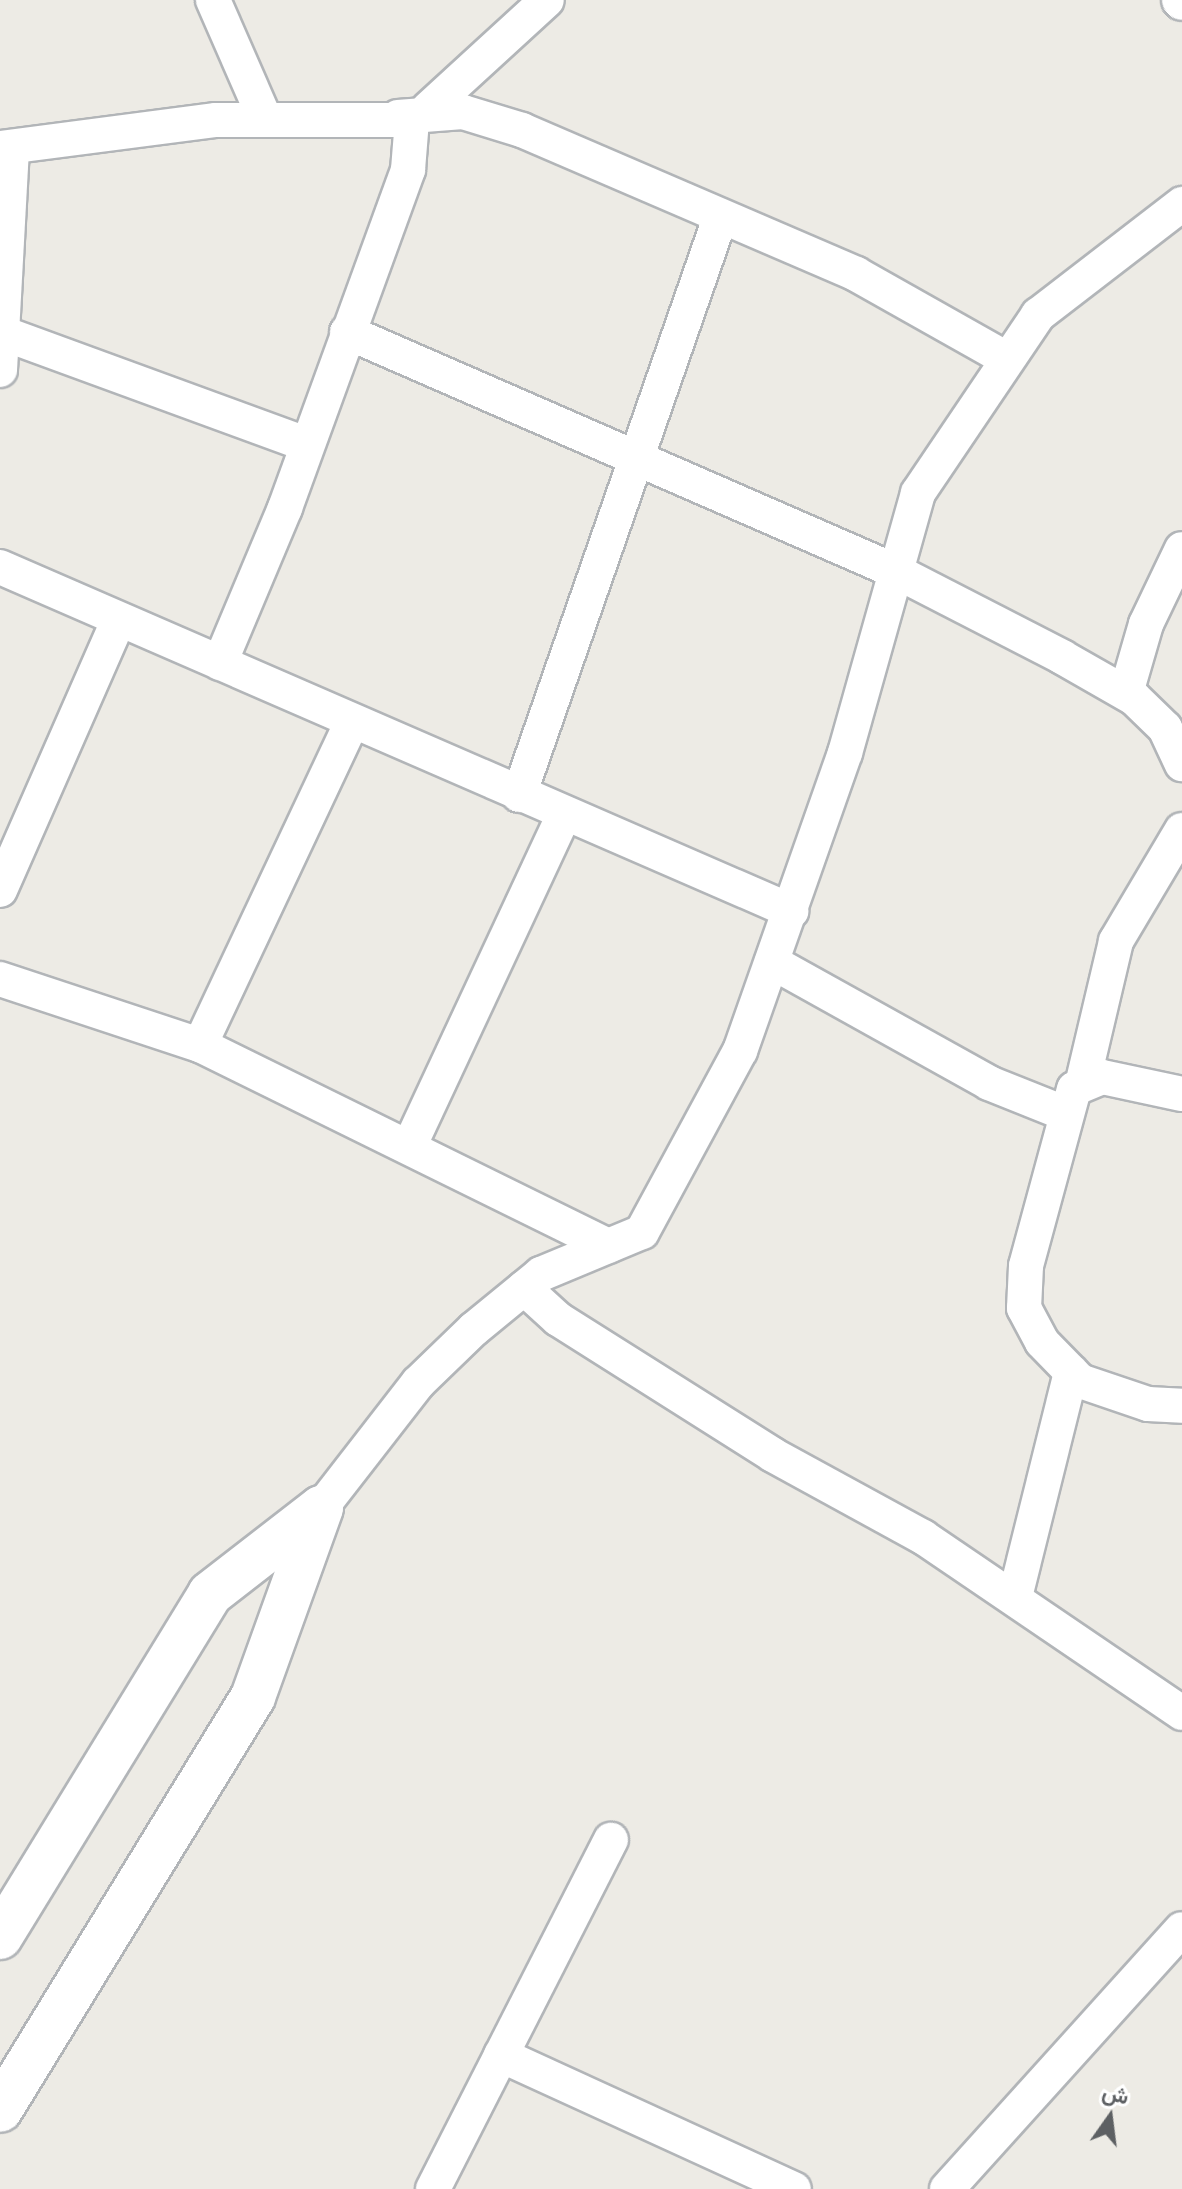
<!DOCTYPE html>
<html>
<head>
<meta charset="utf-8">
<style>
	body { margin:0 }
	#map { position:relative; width:1182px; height:2189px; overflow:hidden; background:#edebe5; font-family:Manrope,Vazirmatn,sans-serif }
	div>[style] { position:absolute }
	.roads { filter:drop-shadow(2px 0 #b2b5b8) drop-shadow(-2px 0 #b2b5b8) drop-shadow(0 2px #b2b5b8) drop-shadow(0 -2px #b2b5b8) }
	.street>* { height:34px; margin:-17px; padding:0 17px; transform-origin:17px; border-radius:17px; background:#fff }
	.secondary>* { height:44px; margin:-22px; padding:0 22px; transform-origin:22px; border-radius:22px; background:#fff }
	span { translate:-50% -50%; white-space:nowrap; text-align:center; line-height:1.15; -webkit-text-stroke:7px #fff; paint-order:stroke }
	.north { position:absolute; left:1070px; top:2077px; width:80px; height:80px; -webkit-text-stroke:6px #fff; paint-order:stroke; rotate:14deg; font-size:22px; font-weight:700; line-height:32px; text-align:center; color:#5d6063 }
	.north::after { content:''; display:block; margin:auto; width:28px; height:36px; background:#5d6063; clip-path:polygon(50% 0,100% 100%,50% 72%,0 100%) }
</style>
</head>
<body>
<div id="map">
	<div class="roads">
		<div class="street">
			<i style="left:213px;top:0;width:130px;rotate:66.4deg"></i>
			<i style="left:1179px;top:0;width:4px;rotate:45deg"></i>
			<i style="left:428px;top:109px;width:161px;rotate:-42.5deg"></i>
			<i style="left:398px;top:117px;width:65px;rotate:-4.4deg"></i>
			<i style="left:463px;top:112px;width:62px;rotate:17deg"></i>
			<i style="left:522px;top:130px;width:364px;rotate:23.3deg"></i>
			<i style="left:856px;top:274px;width:173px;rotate:29.4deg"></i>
			<i style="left:0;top:148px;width:218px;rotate:-7.4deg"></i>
			<i style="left:216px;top:120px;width:196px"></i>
			<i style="left:412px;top:120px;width:50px;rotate:94.6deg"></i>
			<i style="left:408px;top:170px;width:360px;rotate:110deg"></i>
			<i style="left:285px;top:508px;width:168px;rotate:112.8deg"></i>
			<i style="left:347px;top:332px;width:598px;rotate:23.56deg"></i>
			<i style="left:895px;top:571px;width:188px;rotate:27.2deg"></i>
			<i style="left:1062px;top:657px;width:83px;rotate:29.7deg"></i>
			<i style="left:1134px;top:698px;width:43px;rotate:44.1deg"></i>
			<i style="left:1165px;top:728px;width:40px;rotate:65deg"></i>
			<i style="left:5px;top:334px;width:320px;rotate:20.1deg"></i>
			<i style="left:0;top:370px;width:223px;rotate:-86.9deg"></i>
			<i style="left:0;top:567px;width:863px;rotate:23.5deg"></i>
			<i style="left:1126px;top:693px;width:72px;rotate:-73.8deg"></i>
			<i style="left:1146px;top:624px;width:83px;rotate:-64.4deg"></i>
			<i style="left:519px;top:795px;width:611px;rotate:-70.79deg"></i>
			<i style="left:0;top:890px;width:294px;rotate:-66.3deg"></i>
			<i style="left:772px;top:962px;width:248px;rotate:29.1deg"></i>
			<i style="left:989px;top:1083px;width:81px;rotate:21.8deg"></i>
			<i style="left:0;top:979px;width:211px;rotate:18.3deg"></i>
			<i style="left:200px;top:1045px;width:455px;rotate:26.2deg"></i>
			<i style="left:200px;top:1045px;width:357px;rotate:-64.8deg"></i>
			<i style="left:1083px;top:1081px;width:144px;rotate:-76.7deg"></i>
			<i style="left:1116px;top:941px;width:129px;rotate:-59.3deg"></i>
			<i style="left:1182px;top:1094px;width:82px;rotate:-168deg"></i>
			<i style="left:1102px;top:1077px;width:30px;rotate:157deg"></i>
			<i style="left:1074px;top:1089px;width:183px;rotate:105.2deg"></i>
			<i style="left:1026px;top:1266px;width:42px;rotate:92.7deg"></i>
			<i style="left:1024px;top:1308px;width:38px;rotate:62deg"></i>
			<i style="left:1042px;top:1342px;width:54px;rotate:45.7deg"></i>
			<i style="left:1080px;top:1381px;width:72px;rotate:18.7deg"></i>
			<i style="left:1148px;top:1404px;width:34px;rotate:3deg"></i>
			<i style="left:409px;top:1147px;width:367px;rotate:-65deg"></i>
			<i style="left:524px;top:1288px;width:46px;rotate:42.4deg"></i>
			<i style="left:558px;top:1319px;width:254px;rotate:32.3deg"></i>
			<i style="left:773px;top:1455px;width:171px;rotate:28.7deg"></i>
			<i style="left:923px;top:1537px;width:313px;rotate:34.2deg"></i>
			<i style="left:321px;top:1508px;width:158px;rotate:-52.2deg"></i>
			<i style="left:418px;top:1383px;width:78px;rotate:-44deg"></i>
			<i style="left:474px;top:1329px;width:87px;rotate:-39.4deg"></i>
			<i style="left:541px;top:1274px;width:109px;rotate:-22.6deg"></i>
			<i style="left:642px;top:1232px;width:206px;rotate:-61.6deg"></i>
			<i style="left:740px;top:1051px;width:316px;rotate:-70.6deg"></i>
			<i style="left:845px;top:753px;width:270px;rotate:-74.3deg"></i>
			<i style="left:918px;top:493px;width:215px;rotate:-56deg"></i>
			<i style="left:1038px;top:315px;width:182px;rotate:-37.6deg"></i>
			<i style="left:1015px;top:1597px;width:232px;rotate:-76deg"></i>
			<i style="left:501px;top:2055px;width:322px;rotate:24.6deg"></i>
			<i style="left:433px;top:2189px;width:392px;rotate:-63deg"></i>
			<i style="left:947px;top:2189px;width:350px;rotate:-47.9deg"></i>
		</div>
		<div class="secondary">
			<i style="left:0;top:1937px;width:402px;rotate:-58.5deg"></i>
			<i style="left:210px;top:1594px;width:140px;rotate:-37.8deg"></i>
			<i style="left:321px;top:1508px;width:201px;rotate:109.8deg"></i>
			<i style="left:253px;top:1697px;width:484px;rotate:121.5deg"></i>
		</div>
	</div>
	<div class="north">ش</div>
</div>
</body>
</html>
